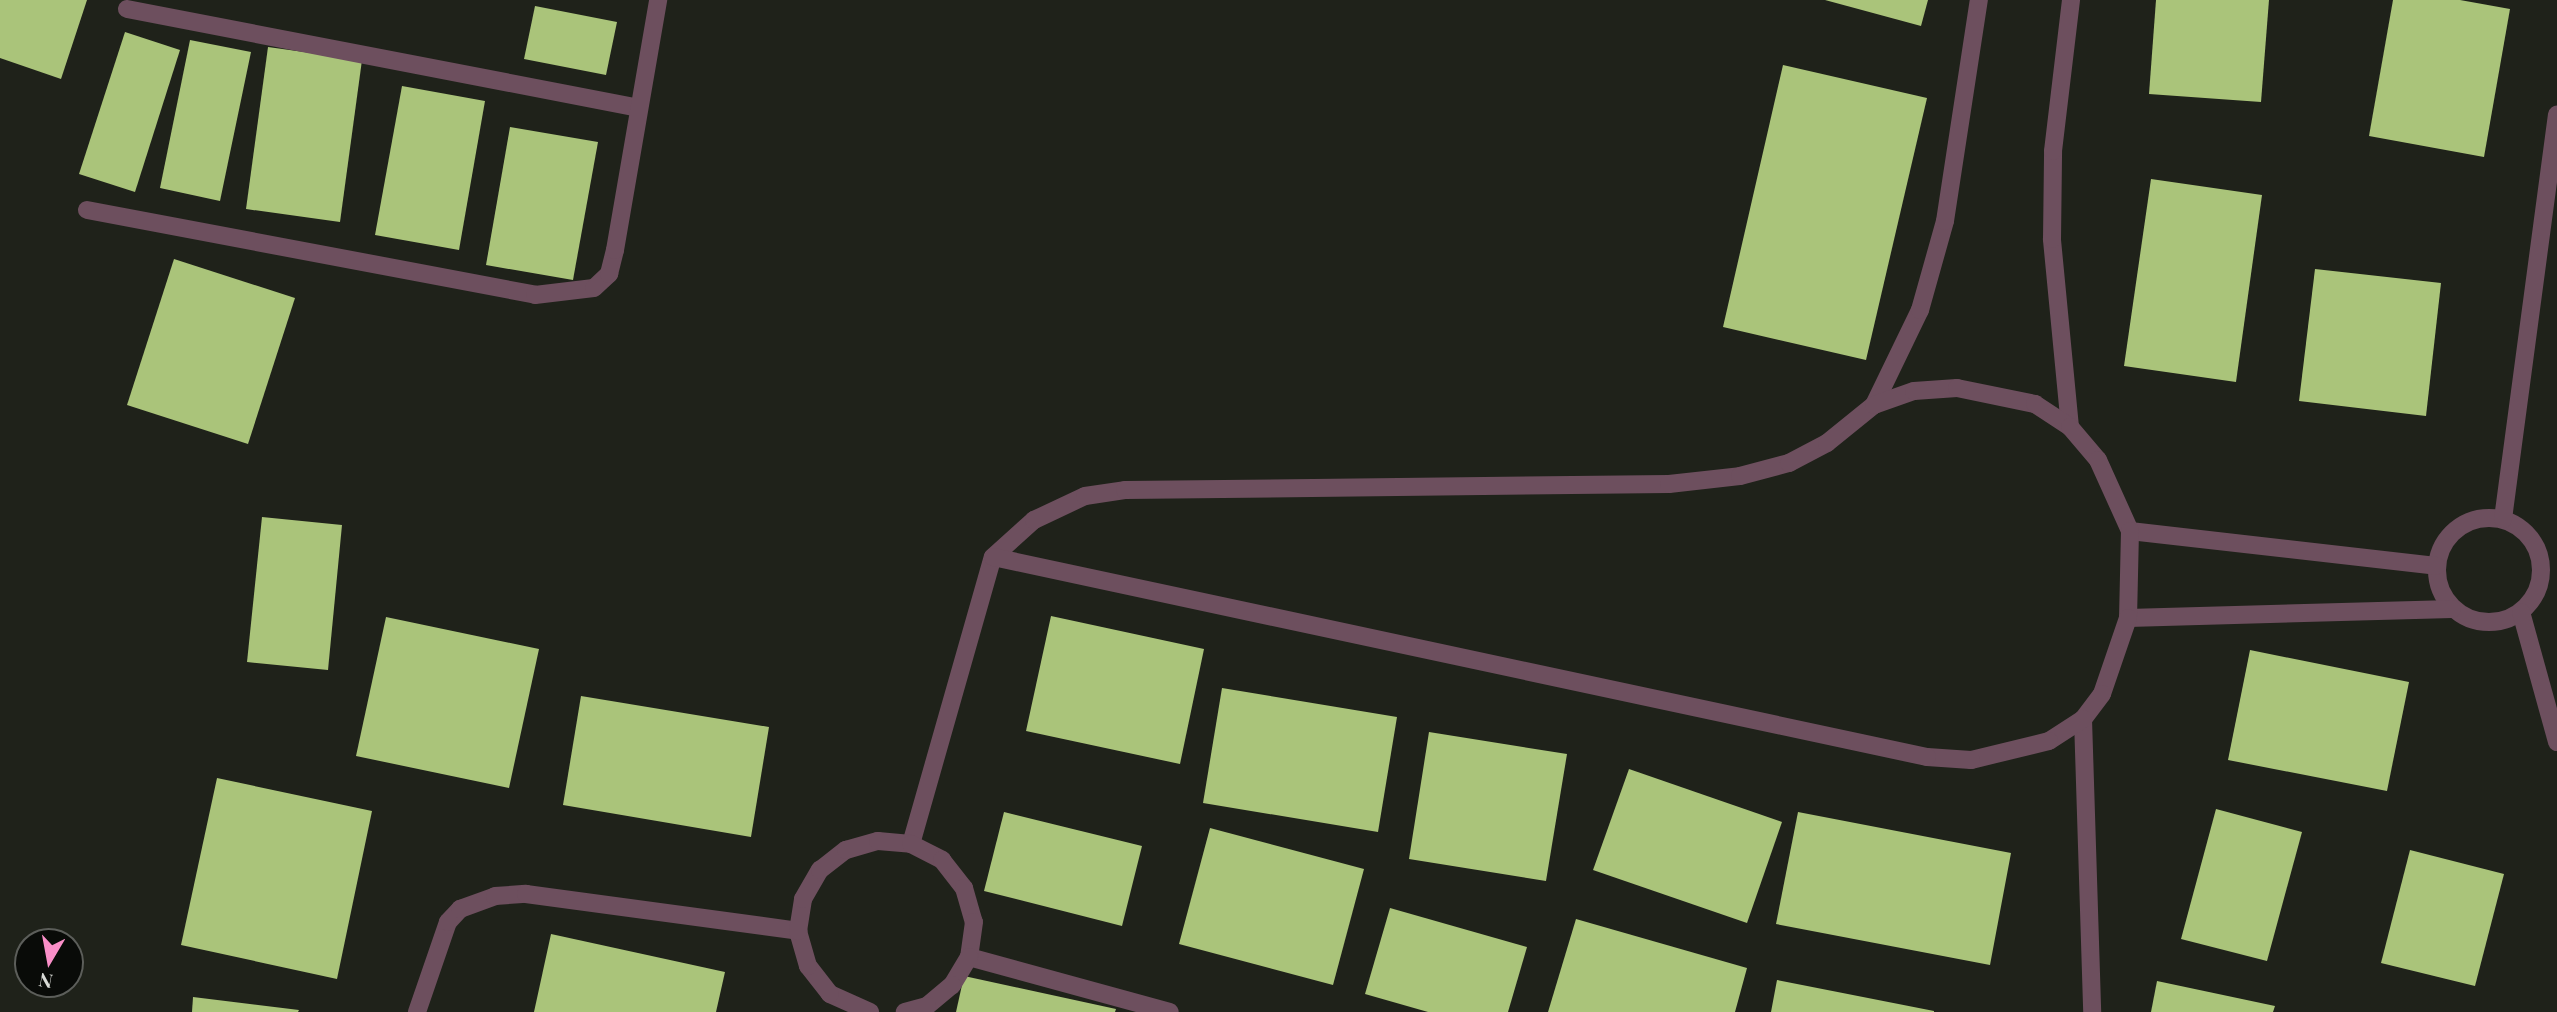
<!DOCTYPE html>
<html>
<head>
<meta charset="utf-8">
<style>
	body { margin:0 }
	#map { position:relative; width:2557px; height:1012px; overflow:hidden; background:#1f221a; font-family:"Playfair Display",serif }
	div>[style] { position:absolute }
	.building>* { inset:0; background:#aac47a }
	.street>* { height:18px; margin:-9px; padding:0 9px; transform-origin:9px; border-radius:9px; background:#6d4f5e }
	.street>.ring { margin:-9px; padding:0; box-sizing:content-box; background:none; border:18px solid #6d4f5e; border-radius:50% }
	span { translate:-50% -50%; white-space:nowrap; text-align:center; line-height:1.15; -webkit-text-stroke:7px #090b08; paint-order:stroke }
	.north { position:absolute; left:14px; top:928px; width:70px; height:70px; box-sizing:border-box; background:#090b08; border:2px solid #5c5e5a; border-radius:50%; rotate:190deg; font-size:19px; font-weight:700; line-height:28px; text-align:center; color:#d9dbd6 }
	.north::after { content:''; display:block; margin:auto; width:24px; height:32px; background:#fa8fc8; clip-path:polygon(50% 0,100% 100%,50% 72%,0 100%) }
</style>
</head>
<body>
<div id="map">
	<div class="building">
		<i style="clip-path:polygon(0 0,87px 0,61px 79px,0 58px)"></i>
		<i style="clip-path:polygon(1825px 0,1928px 0,1921px 26px)"></i>
		<i style="clip-path:polygon(2156px 0,2269px 0,2261px 102px,2149px 94px)"></i>
		<i style="clip-path:polygon(2393px 0,2460px 0,2510px 9px,2484px 157px,2369px 136px)"></i>
		<i style="clip-path:polygon(535px 6px,617px 22px,606px 75px,524px 59px)"></i>
		<i style="clip-path:polygon(125px 32px,180px 50px,135px 192px,79px 174px)"></i>
		<i style="clip-path:polygon(190px 40px,251px 52px,220px 201px,160px 188px)"></i>
		<i style="clip-path:polygon(268px 47px,362px 60px,340px 222px,246px 209px)"></i>
		<i style="clip-path:polygon(1783px 65px,1927px 98px,1866px 360px,1723px 327px)"></i>
		<i style="clip-path:polygon(402px 86px,485px 101px,459px 250px,375px 235px)"></i>
		<i style="clip-path:polygon(510px 127px,598px 142px,573px 280px,486px 265px)"></i>
		<i style="clip-path:polygon(2151px 179px,2262px 195px,2236px 382px,2124px 366px)"></i>
		<i style="clip-path:polygon(174px 259px,295px 298px,248px 444px,127px 405px)"></i>
		<i style="clip-path:polygon(2315px 269px,2441px 283px,2426px 416px,2299px 401px)"></i>
		<i style="clip-path:polygon(262px 517px,342px 525px,328px 670px,247px 662px)"></i>
		<i style="clip-path:polygon(1051px 616px,1204px 649px,1180px 764px,1026px 731px)"></i>
		<i style="clip-path:polygon(386px 617px,539px 649px,509px 788px,356px 756px)"></i>
		<i style="clip-path:polygon(2250px 650px,2409px 682px,2387px 791px,2228px 760px)"></i>
		<i style="clip-path:polygon(1222px 688px,1397px 717px,1378px 832px,1203px 803px)"></i>
		<i style="clip-path:polygon(581px 696px,769px 727px,751px 837px,563px 805px)"></i>
		<i style="clip-path:polygon(1429px 732px,1567px 754px,1546px 881px,1409px 859px)"></i>
		<i style="clip-path:polygon(1629px 769px,1782px 822px,1747px 923px,1593px 870px)"></i>
		<i style="clip-path:polygon(217px 778px,372px 811px,337px 979px,181px 945px)"></i>
		<i style="clip-path:polygon(2216px 809px,2302px 832px,2267px 961px,2181px 939px)"></i>
		<i style="clip-path:polygon(1004px 812px,1142px 846px,1122px 926px,984px 891px)"></i>
		<i style="clip-path:polygon(1798px 812px,2011px 853px,1990px 965px,1776px 924px)"></i>
		<i style="clip-path:polygon(1210px 828px,1364px 869px,1333px 985px,1179px 944px)"></i>
		<i style="clip-path:polygon(2410px 850px,2504px 874px,2475px 986px,2381px 963px)"></i>
		<i style="clip-path:polygon(1390px 908px,1527px 947px,1508px 1012px,1428px 1012px,1365px 994px)"></i>
		<i style="clip-path:polygon(1576px 919px,1747px 968px,1735px 1012px,1548px 1012px)"></i>
		<i style="clip-path:polygon(551px 934px,725px 972px,716px 1012px,534px 1012px)"></i>
		<i style="clip-path:polygon(964px 976px,1116px 1009px,1115px 1012px,956px 1012px)"></i>
		<i style="clip-path:polygon(1777px 980px,1934px 1011px,1934px 1012px,1771px 1012px)"></i>
		<i style="clip-path:polygon(2157px 981px,2275px 1006px,2273px 1012px,2151px 1012px)"></i>
		<i style="clip-path:polygon(193px 997px,299px 1010px,298px 1012px,192px 1012px)"></i>
	</div>
	<div class="street">
		<i style="left:127px;top:9px;width:521px;rotate:10.94deg"></i>
		<i style="left:87px;top:210px;width:456px;rotate:10.7deg"></i>
		<i style="left:535px;top:295px;width:59px;rotate:-6.8deg"></i>
		<i style="left:594px;top:288px;width:21px;rotate:-43deg"></i>
		<i style="left:609px;top:274px;width:25px;rotate:-76deg"></i>
		<i style="left:615px;top:250px;width:254px;rotate:-80.2deg"></i>
		<i style="left:1874px;top:405px;width:106px;rotate:-64.2deg"></i>
		<i style="left:1920px;top:310px;width:92px;rotate:-74.3deg"></i>
		<i style="left:1945px;top:221px;width:224px;rotate:-81.3deg"></i>
		<i style="left:2070px;top:427px;width:189px;rotate:-95.5deg"></i>
		<i style="left:2052px;top:239px;width:88px;rotate:-89.3deg"></i>
		<i style="left:2053px;top:151px;width:152px;rotate:-83.2deg"></i>
		<i class="ring" style="left:2437px;top:518px;width:86px;height:86px"></i>
		<i style="left:2503px;top:519px;width:408px;rotate:-82.4deg"></i>
		<i style="left:2130px;top:531px;width:308px;rotate:6.5deg"></i>
		<i style="left:2521px;top:612px;width:135px;rotate:74.5deg"></i>
		<i style="left:2128px;top:618px;width:324px;rotate:-1.6deg"></i>
		<i style="left:2083px;top:719px;width:293px;rotate:88.2deg"></i>
		<i style="left:911px;top:844px;width:298px;rotate:-74.1deg"></i>
		<i style="left:993px;top:557px;width:55px;rotate:-42.1deg"></i>
		<i style="left:1034px;top:520px;width:56px;rotate:-25.2deg"></i>
		<i style="left:1085px;top:496px;width:40px;rotate:-8.5deg"></i>
		<i style="left:1125px;top:490px;width:544px;rotate:-0.63deg"></i>
		<i style="left:1669px;top:484px;width:71px;rotate:-6.4deg"></i>
		<i style="left:1740px;top:476px;width:51px;rotate:-14.9deg"></i>
		<i style="left:1789px;top:463px;width:43px;rotate:-27.8deg"></i>
		<i style="left:1827px;top:443px;width:60px;rotate:-39deg"></i>
		<i style="left:1874px;top:405px;width:42px;rotate:-19.3deg"></i>
		<i style="left:1914px;top:391px;width:43px;rotate:-4deg"></i>
		<i style="left:1957px;top:388px;width:80px;rotate:11.6deg"></i>
		<i style="left:2035px;top:404px;width:42px;rotate:33.3deg"></i>
		<i style="left:2070px;top:427px;width:43px;rotate:49.7deg"></i>
		<i style="left:2098px;top:460px;width:78px;rotate:65.7deg"></i>
		<i style="left:2130px;top:531px;width:87px;rotate:91.3deg"></i>
		<i style="left:2128px;top:618px;width:80px;rotate:108.9deg"></i>
		<i style="left:2102px;top:694px;width:31px;rotate:127deg"></i>
		<i style="left:2083px;top:719px;width:40px;rotate:147.1deg"></i>
		<i style="left:2049px;top:741px;width:80px;rotate:166.3deg"></i>
		<i style="left:1971px;top:760px;width:44px;rotate:-176.1deg"></i>
		<i style="left:1927px;top:757px;width:955px;rotate:-167.91deg"></i>
		<i style="left:969px;top:957px;width:208px;rotate:15.3deg"></i>
		<i style="left:417px;top:1012px;width:95px;rotate:-71deg"></i>
		<i style="left:448px;top:922px;width:18px;rotate:-47deg"></i>
		<i style="left:460px;top:909px;width:37px;rotate:-20deg"></i>
		<i style="left:495px;top:896px;width:31px;rotate:-4deg"></i>
		<i style="left:526px;top:894px;width:275px;rotate:7.7deg"></i>
		<i style="left:870px;top:1012px;width:44px;rotate:-155.8deg"></i>
		<i style="left:830px;top:994px;width:36px;rotate:-128deg"></i>
		<i style="left:808px;top:966px;width:36px;rotate:-106deg"></i>
		<i style="left:798px;top:931px;width:32px;rotate:-81deg"></i>
		<i style="left:803px;top:899px;width:34px;rotate:-60deg"></i>
		<i style="left:820px;top:870px;width:33px;rotate:-38deg"></i>
		<i style="left:846px;top:850px;width:33px;rotate:-16deg"></i>
		<i style="left:878px;top:841px;width:33px;rotate:5deg"></i>
		<i style="left:911px;top:844px;width:35px;rotate:27deg"></i>
		<i style="left:942px;top:860px;width:36px;rotate:52deg"></i>
		<i style="left:964px;top:888px;width:35px;rotate:74deg"></i>
		<i style="left:974px;top:922px;width:35px;rotate:98deg"></i>
		<i style="left:969px;top:957px;width:33px;rotate:121deg"></i>
		<i style="left:952px;top:985px;width:33px;rotate:140deg"></i>
		<i style="left:927px;top:1006px;width:23px;rotate:165deg"></i>
	</div>
	<div class="north">N</div>
</div>
</body>
</html>
